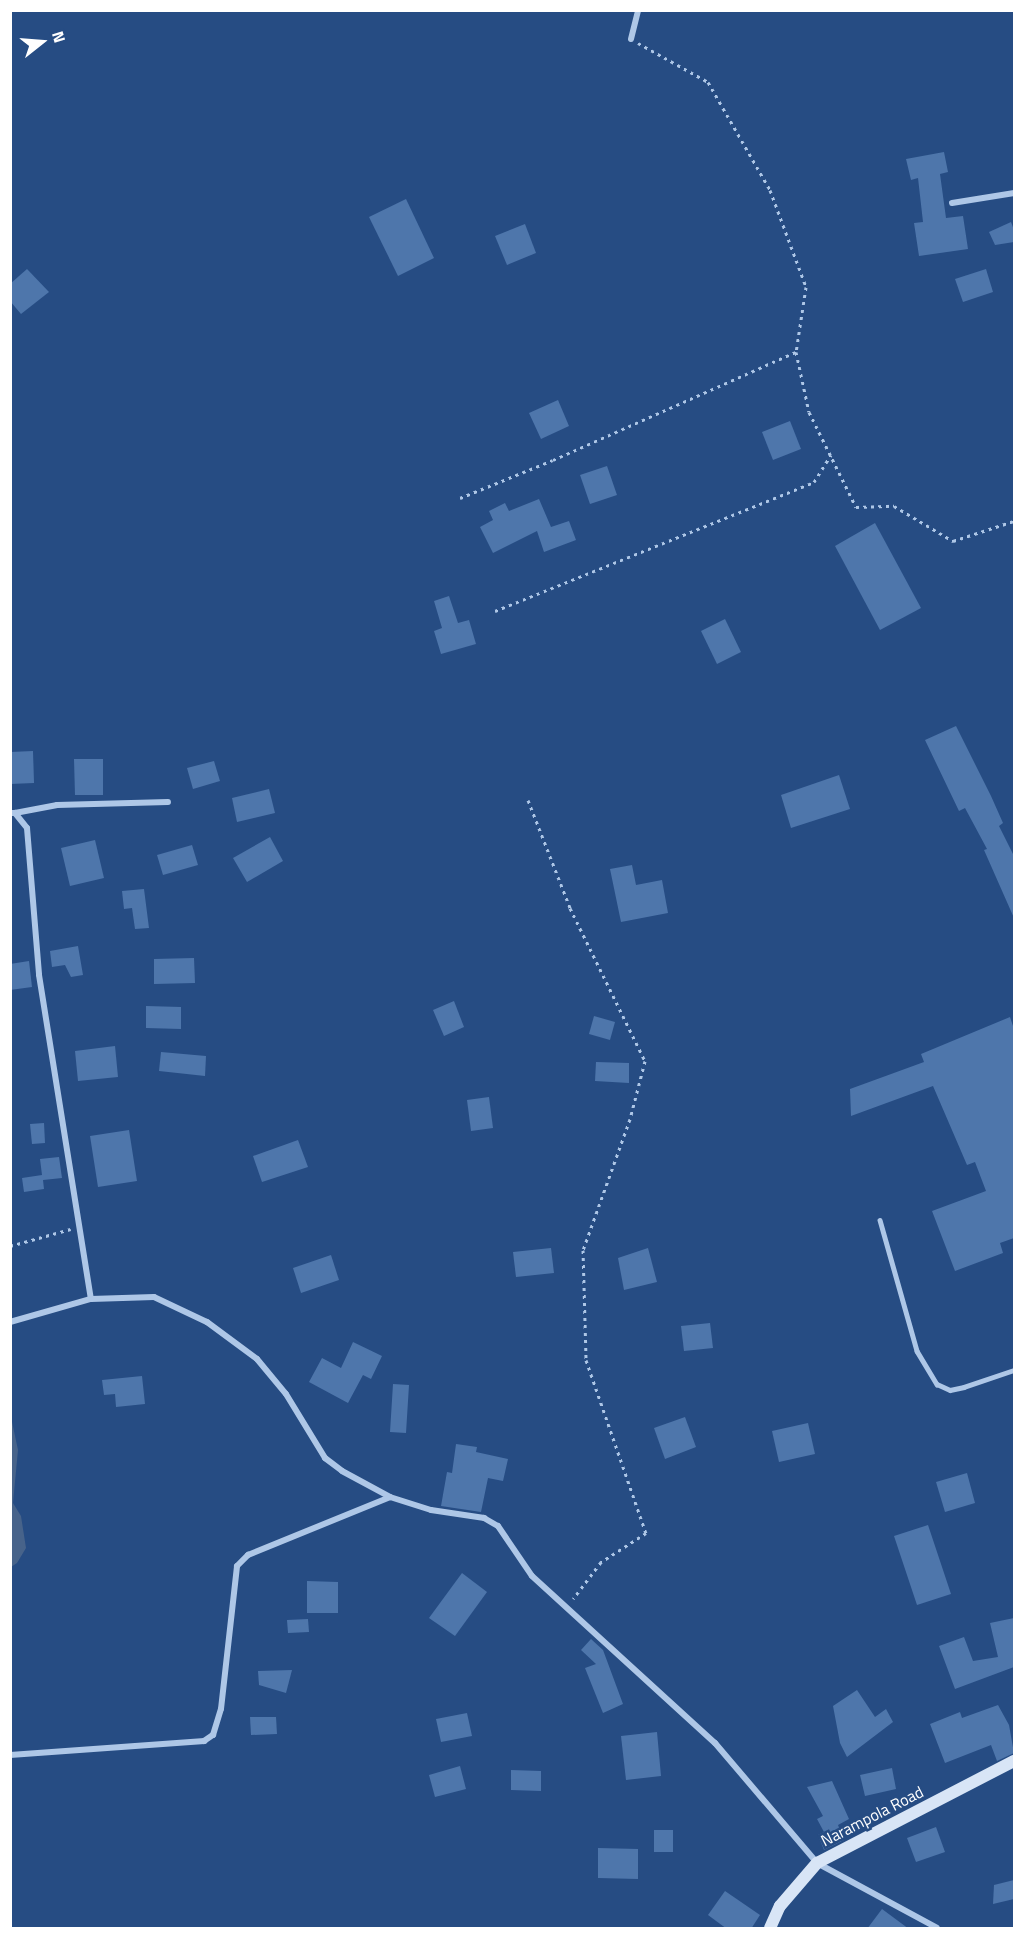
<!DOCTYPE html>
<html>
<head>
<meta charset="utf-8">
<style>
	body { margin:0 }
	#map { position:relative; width:1025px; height:1939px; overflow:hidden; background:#264c83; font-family:"Titillium Web",sans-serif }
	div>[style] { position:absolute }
	.water>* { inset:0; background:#47638a }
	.building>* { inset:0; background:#4e76ab }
	.path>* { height:3px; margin-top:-1.5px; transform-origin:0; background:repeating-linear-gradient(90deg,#aec7e7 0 3px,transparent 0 7.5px) }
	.lane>* { height:4.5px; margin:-2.25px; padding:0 2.25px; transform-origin:2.25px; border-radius:2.25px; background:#aec7e7 }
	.street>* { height:6px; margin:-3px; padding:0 3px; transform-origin:3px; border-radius:3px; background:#aec7e7 }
	.secondary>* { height:12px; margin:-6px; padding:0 6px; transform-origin:6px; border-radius:6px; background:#d8e5f6 }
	span { translate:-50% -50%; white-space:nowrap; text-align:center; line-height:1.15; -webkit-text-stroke:5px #264c83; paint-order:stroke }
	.street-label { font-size:16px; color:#fff }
	.frame { position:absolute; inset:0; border:12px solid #fff; pointer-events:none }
	.north { position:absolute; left:12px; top:12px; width:60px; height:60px; -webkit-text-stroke:4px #264c83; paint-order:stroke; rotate:73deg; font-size:16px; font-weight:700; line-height:24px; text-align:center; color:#fff }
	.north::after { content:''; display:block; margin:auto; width:21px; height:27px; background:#fff; clip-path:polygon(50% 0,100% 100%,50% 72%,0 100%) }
</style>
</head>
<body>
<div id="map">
	<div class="water">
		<i style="clip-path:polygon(11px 1417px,18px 1450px,13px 1503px,21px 1516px,26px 1548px,17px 1563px,11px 1567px)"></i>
	</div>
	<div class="building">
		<i style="clip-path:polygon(944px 152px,948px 172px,940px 174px,946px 218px,963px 216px,968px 249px,919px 256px,914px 223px,923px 222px,918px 178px,911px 180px,906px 159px)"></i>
		<i style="clip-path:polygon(406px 199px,434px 258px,398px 276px,369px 217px)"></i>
		<i style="clip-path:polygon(1011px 222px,1014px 230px,1014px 242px,995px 245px,989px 232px)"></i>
		<i style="clip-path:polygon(525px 224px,536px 253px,507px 265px,495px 236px)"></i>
		<i style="clip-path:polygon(27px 269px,49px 292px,21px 314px,10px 301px,10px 284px)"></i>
		<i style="clip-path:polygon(986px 269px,993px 292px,963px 302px,955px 279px)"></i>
		<i style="clip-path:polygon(558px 400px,569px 426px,541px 439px,529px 413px)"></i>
		<i style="clip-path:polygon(790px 421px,801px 449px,773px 460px,762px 432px)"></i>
		<i style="clip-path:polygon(607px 466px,617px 495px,590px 504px,580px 475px)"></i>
		<i style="clip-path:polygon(539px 499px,551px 527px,569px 521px,576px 540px,544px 552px,537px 531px,493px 553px,480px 527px,493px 520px,489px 511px,505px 503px,509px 511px)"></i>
		<i style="clip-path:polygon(875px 523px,921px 608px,880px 630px,835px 546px)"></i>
		<i style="clip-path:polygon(449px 596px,458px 623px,469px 620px,476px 644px,441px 654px,434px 631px,442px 628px,434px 601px)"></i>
		<i style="clip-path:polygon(725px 619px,741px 652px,717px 664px,701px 631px)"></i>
		<i style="clip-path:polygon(956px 726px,991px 796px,1003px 823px,999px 826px,1014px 856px,1014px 918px,984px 850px,987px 849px,965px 808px,959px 811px,925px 740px)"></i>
		<i style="clip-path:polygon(33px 751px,34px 783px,10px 784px,10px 752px)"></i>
		<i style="clip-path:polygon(74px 759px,103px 759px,103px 795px,75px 795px)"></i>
		<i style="clip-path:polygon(214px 761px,220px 781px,193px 789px,187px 768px)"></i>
		<i style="clip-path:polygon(839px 775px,850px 809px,791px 828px,781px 795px)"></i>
		<i style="clip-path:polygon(269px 789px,275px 813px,237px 822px,232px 798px)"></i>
		<i style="clip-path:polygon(270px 837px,283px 861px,247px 882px,233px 858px)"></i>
		<i style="clip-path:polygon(95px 840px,104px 878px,70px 886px,61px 848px)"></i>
		<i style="clip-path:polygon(192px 845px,198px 865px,163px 875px,157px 855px)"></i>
		<i style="clip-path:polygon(632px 865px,636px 885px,662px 880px,668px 913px,621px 922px,610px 869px)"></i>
		<i style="clip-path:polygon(144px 889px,149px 928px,135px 929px,132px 908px,124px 909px,122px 891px)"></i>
		<i style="clip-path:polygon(78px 946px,83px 975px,71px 977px,65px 965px,52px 967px,50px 951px)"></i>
		<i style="clip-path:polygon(194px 958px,195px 983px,154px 984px,154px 959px)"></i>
		<i style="clip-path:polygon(29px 961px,32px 987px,10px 990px,10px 964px)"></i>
		<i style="clip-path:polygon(454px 1001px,464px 1027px,444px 1036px,433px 1010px)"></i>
		<i style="clip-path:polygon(146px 1006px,181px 1007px,181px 1029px,146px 1028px)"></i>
		<i style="clip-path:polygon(594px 1016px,615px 1022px,610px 1040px,589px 1034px)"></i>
		<i style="clip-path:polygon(1010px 1017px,1014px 1029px,1014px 1238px,1000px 1243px,1003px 1253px,955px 1271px,932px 1211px,986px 1191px,975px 1162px,967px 1165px,933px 1086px,851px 1116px,850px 1089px,924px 1062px,921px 1054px)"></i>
		<i style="clip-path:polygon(115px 1046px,118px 1077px,78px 1081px,75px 1051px)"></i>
		<i style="clip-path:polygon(161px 1052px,206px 1056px,205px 1076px,159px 1071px)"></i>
		<i style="clip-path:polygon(596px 1062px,629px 1063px,629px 1083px,595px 1081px)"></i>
		<i style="clip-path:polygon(489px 1097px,493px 1128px,471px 1131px,467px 1100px)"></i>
		<i style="clip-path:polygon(44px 1123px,45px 1143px,32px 1144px,30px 1124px)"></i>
		<i style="clip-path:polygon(129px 1130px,137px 1181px,98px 1187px,90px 1136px)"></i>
		<i style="clip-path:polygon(298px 1140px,308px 1167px,262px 1182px,253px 1156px)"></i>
		<i style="clip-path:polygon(59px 1157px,62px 1178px,43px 1180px,44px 1189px,24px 1192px,22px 1178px,42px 1175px,40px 1159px)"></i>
		<i style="clip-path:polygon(551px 1248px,554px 1273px,516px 1277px,513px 1252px)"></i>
		<i style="clip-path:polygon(648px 1248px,657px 1282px,624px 1290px,618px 1258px)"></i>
		<i style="clip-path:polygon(331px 1255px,339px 1280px,301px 1293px,293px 1268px)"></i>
		<i style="clip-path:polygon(710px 1323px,713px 1348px,684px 1351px,681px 1326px)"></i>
		<i style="clip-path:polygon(353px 1342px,382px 1356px,371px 1379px,363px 1375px,348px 1403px,309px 1382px,322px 1358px,341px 1368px)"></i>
		<i style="clip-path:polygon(142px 1376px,145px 1404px,116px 1407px,115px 1394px,104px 1395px,102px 1380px)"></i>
		<i style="clip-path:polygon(393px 1384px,409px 1385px,406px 1433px,390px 1432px)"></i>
		<i style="clip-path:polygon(685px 1417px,696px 1447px,665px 1459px,654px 1428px)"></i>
		<i style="clip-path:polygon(808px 1423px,815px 1454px,779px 1462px,772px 1431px)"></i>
		<i style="clip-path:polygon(456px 1444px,477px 1447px,476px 1452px,508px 1459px,503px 1481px,488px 1478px,481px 1512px,441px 1506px,447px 1472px,452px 1473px)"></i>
		<i style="clip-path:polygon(967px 1473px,975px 1503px,945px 1512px,936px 1482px)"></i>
		<i style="clip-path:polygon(928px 1525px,951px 1594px,917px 1605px,894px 1536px)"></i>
		<i style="clip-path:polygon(462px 1573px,487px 1592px,455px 1636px,429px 1618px)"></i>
		<i style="clip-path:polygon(307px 1581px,338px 1582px,338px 1613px,307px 1613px)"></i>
		<i style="clip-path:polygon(1014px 1618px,1014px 1667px,955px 1689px,939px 1646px,964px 1637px,973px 1661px,998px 1657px,990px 1623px)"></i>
		<i style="clip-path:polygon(308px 1619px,309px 1632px,288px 1633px,287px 1620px)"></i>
		<i style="clip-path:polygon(591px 1639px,603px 1650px,623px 1704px,603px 1713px,585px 1668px,596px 1664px,581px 1650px)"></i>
		<i style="clip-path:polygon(292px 1670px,286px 1693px,259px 1685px,258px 1671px)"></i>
		<i style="clip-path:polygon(857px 1690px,875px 1717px,886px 1709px,893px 1722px,847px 1757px,840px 1743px,833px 1706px)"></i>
		<i style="clip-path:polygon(998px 1705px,1009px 1725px,1014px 1753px,997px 1761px,991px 1745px,945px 1763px,930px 1724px,960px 1712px,962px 1718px)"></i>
		<i style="clip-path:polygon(467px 1713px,472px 1736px,441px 1742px,436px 1719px)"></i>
		<i style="clip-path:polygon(250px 1717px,276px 1717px,277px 1734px,251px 1735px)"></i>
		<i style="clip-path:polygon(657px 1732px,661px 1776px,626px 1780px,621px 1736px)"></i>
		<i style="clip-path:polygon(460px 1766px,466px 1789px,435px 1797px,429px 1775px)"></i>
		<i style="clip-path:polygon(892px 1768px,896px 1789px,865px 1796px,860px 1775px)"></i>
		<i style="clip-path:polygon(511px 1770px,541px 1771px,541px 1791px,511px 1790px)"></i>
		<i style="clip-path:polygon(832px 1781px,849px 1819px,838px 1825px,844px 1840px,824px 1850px,818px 1835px,824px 1832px,817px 1819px,823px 1816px,807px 1787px)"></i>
		<i style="clip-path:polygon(936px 1827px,945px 1852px,916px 1862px,907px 1838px)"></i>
		<i style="clip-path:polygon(654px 1830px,673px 1830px,673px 1852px,654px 1852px)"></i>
		<i style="clip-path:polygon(598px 1848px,638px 1849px,638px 1879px,598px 1878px)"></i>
		<i style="clip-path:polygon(1014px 1880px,1014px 1899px,993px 1904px,994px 1885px)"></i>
		<i style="clip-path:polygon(725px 1891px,760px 1915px,751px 1929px,727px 1929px,708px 1915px)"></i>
		<i style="clip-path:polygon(882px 1909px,909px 1929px,867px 1929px)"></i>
	</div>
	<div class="path">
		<i style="left:638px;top:43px;width:80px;rotate:29.1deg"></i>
		<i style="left:708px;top:82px;width:125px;rotate:60.1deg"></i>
		<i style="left:770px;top:190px;width:103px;rotate:69.6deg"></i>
		<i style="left:806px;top:287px;width:66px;rotate:98.7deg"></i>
		<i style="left:796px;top:352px;width:61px;rotate:77.8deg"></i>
		<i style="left:809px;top:412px;width:106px;rotate:63.7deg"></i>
		<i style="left:856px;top:507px;width:38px;rotate:-2deg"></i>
		<i style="left:894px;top:506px;width:69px;rotate:30.7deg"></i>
		<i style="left:953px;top:541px;width:64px;rotate:-18.2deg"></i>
		<i style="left:460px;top:498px;width:100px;rotate:-22.2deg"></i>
		<i style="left:553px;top:460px;width:266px;rotate:-24deg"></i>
		<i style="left:495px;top:611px;width:344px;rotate:-22deg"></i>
		<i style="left:814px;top:482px;width:32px;rotate:-58deg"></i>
		<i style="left:528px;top:800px;width:116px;rotate:68.7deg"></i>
		<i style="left:570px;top:908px;width:170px;rotate:63.9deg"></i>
		<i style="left:645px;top:1061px;width:60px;rotate:104.5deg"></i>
		<i style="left:630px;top:1119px;width:139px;rotate:109.7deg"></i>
		<i style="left:583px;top:1250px;width:110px;rotate:88.4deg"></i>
		<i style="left:586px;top:1360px;width:183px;rotate:70.9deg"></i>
		<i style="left:646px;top:1533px;width:54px;rotate:147.2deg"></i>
		<i style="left:601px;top:1562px;width:46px;rotate:127.1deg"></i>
		<i style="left:10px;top:1246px;width:63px;rotate:-15.6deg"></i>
	</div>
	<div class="lane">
		<i style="left:880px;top:1220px;width:136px;rotate:74.2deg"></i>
		<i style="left:917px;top:1351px;width:39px;rotate:59deg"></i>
		<i style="left:937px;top:1384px;width:14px;rotate:25deg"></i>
		<i style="left:950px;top:1390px;width:14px;rotate:-12deg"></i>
		<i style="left:964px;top:1387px;width:53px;rotate:-18.8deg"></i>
	</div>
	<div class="street">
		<i style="left:631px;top:39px;width:30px;rotate:-76deg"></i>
		<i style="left:952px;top:203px;width:63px;rotate:-9.2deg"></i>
		<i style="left:10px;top:813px;width:5px"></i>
		<i style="left:15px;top:813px;width:19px;rotate:51deg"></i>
		<i style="left:27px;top:828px;width:147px;rotate:85.3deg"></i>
		<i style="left:39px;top:975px;width:328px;rotate:80.9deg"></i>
		<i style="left:15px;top:813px;width:43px;rotate:-10.8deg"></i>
		<i style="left:57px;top:805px;width:111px;rotate:-1.5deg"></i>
		<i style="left:10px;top:1322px;width:84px;rotate:-15.9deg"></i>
		<i style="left:91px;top:1299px;width:63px;rotate:-1.8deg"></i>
		<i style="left:154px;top:1297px;width:59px;rotate:25.3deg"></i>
		<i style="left:207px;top:1322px;width:62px;rotate:36.5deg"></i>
		<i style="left:257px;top:1359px;width:45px;rotate:50.4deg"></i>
		<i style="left:286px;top:1394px;width:75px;rotate:58.6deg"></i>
		<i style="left:325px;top:1458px;width:21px;rotate:37deg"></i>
		<i style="left:342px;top:1471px;width:55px;rotate:28.4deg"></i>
		<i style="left:390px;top:1497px;width:43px;rotate:17.6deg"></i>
		<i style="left:431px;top:1510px;width:54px;rotate:8.6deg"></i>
		<i style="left:484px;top:1518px;width:16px;rotate:30deg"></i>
		<i style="left:498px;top:1526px;width:60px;rotate:55.8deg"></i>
		<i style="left:532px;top:1576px;width:248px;rotate:42.4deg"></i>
		<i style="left:715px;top:1743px;width:157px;rotate:49.6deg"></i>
		<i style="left:817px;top:1863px;width:136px;rotate:28.4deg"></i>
		<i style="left:10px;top:1755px;width:195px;rotate:-4.1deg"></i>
		<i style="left:204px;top:1741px;width:11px;rotate:-34deg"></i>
		<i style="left:213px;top:1735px;width:27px;rotate:-73deg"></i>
		<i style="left:221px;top:1709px;width:144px;rotate:-83.6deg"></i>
		<i style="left:237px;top:1566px;width:16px;rotate:-45deg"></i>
		<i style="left:248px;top:1555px;width:153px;rotate:-22.2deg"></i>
	</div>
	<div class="secondary">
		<i style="left:770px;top:1928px;width:24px;rotate:-66deg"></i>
		<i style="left:780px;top:1906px;width:57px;rotate:-49.3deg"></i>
		<i style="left:817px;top:1863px;width:222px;rotate:-27.4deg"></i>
	</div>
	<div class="street-label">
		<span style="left:872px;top:1816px;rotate:-27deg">Narampola Road</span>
	</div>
	<div class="frame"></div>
	<div class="north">N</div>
</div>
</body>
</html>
